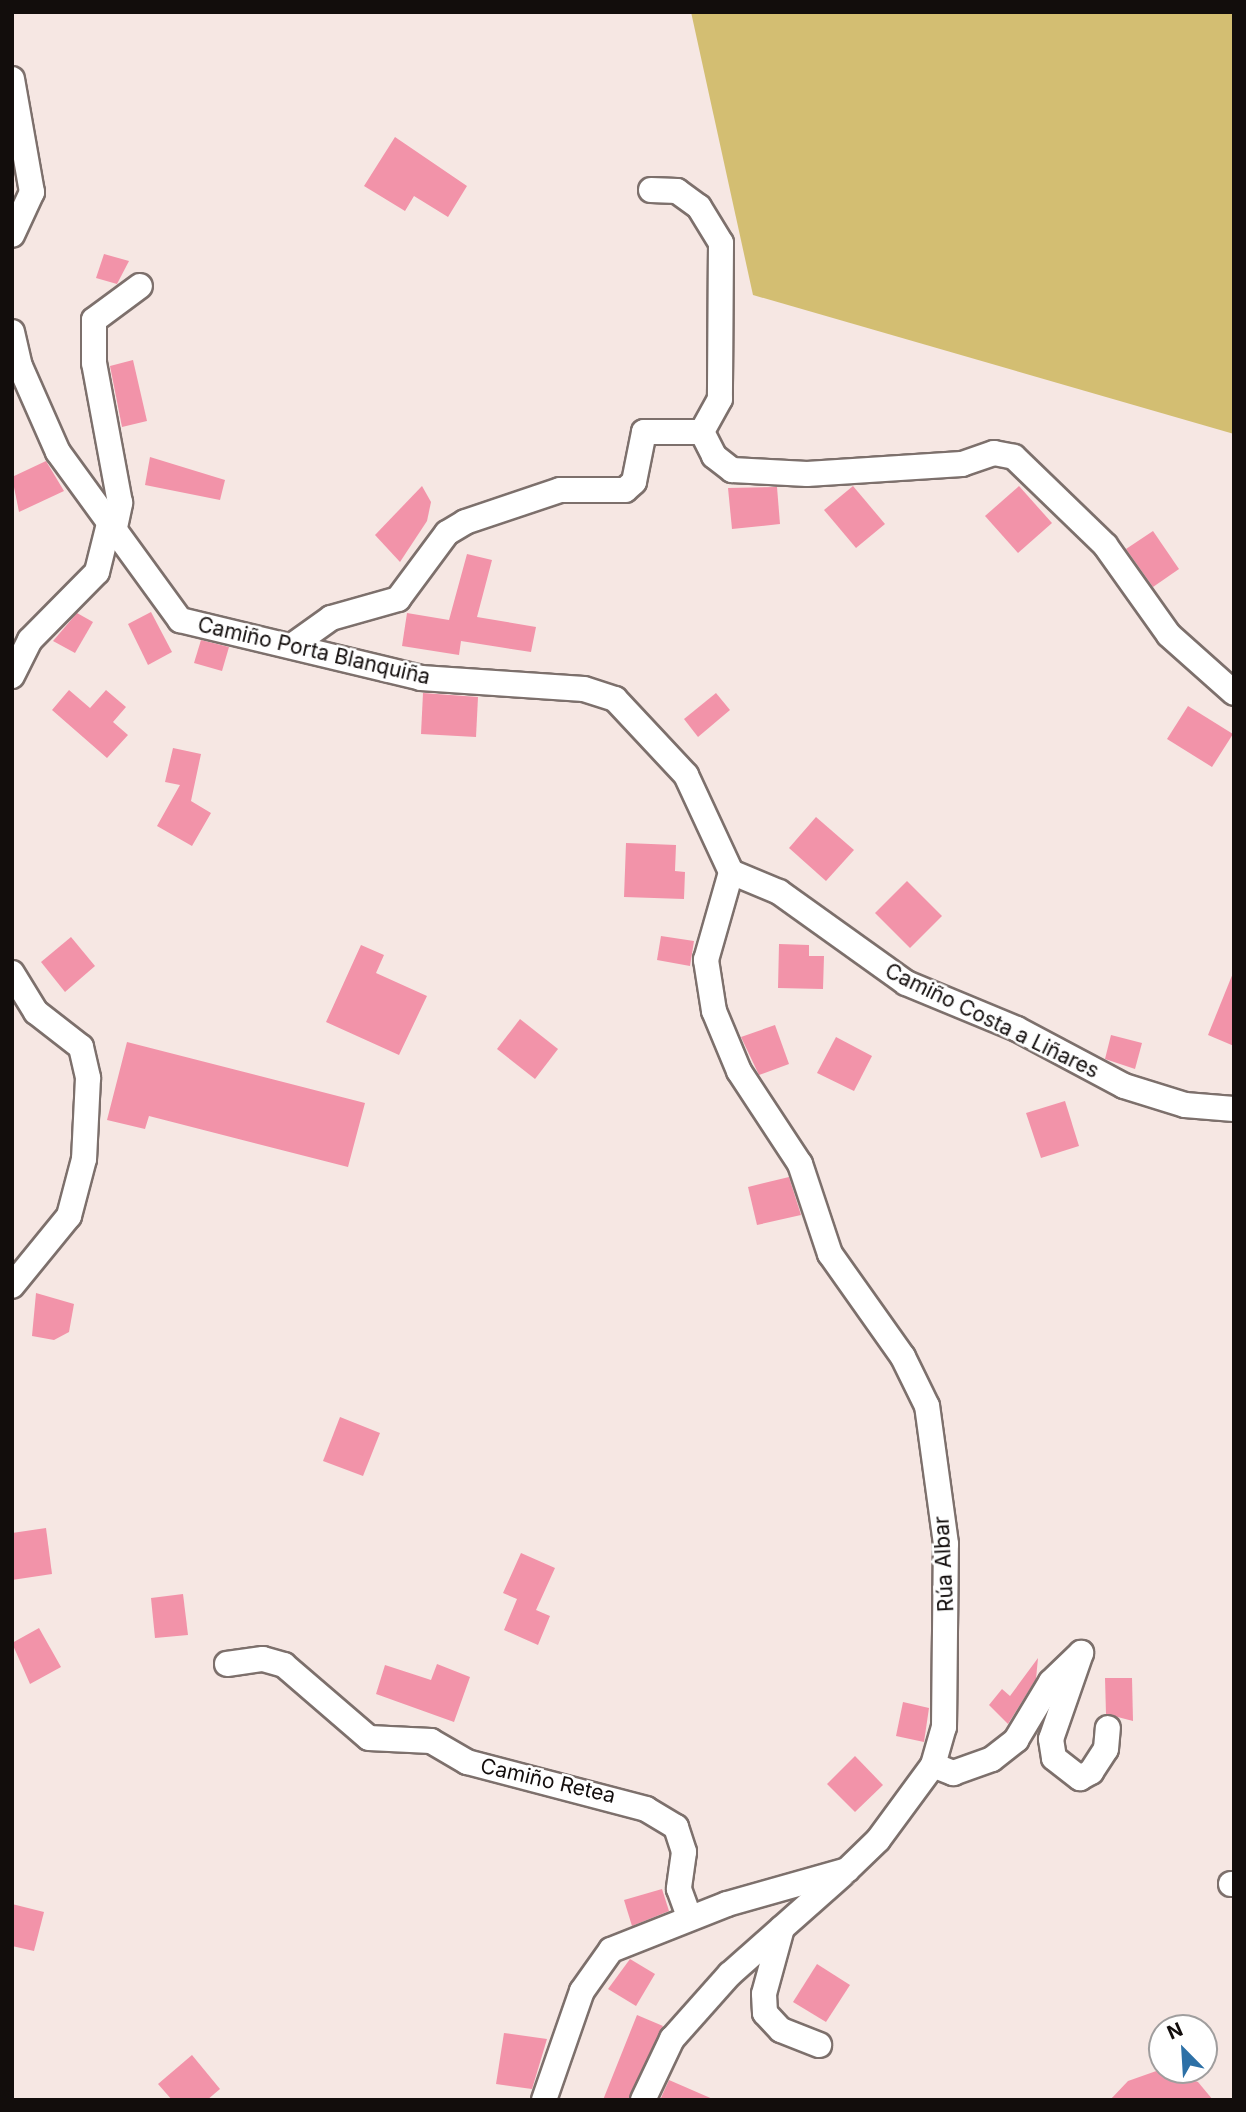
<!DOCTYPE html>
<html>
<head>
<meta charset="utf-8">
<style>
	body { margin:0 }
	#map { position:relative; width:1246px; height:2112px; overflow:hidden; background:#f6e7e3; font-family:Inter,sans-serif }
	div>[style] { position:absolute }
	.green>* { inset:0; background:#d3be72 }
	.building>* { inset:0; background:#f293a9 }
	.roads { filter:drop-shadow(2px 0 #7d706c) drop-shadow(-2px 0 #7d706c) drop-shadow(0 2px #7d706c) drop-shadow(0 -2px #7d706c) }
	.minor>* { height:24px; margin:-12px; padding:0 12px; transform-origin:12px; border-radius:12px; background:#fff }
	span { translate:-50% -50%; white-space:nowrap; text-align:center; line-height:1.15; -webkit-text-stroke:5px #fff; paint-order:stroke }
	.street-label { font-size:21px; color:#120d0c }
	.frame { position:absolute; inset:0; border:14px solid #120d0c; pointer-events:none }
	.north { position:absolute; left:1148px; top:2014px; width:70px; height:70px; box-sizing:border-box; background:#fff; border:2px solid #a09e9e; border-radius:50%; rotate:336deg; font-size:19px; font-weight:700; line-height:28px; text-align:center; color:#120d0c }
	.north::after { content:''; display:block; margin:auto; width:24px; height:32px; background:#2d70a6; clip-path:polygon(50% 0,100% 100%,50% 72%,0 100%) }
</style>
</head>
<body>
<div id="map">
	<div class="green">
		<i style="clip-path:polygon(691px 12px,1234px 12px,1234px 434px,753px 295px)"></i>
	</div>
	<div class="building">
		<i style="clip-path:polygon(395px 137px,467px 186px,448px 217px,414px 196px,405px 211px,364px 186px)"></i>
		<i style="clip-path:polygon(104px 254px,129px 261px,117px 284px,96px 278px)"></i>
		<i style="clip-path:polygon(133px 360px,147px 421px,122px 427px,110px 366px)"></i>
		<i style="clip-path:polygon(150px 457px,225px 480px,220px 500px,145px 485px)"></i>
		<i style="clip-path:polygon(46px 461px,64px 491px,19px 512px,12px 477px)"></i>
		<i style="clip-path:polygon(422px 486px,431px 502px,427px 521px,400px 562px,375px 535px)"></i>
		<i style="clip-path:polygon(853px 486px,885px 524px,856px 548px,824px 510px)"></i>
		<i style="clip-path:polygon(1019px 486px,1052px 523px,1018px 553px,985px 516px)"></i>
		<i style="clip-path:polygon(777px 487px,780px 524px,732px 529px,728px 488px)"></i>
		<i style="clip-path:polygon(1153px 531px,1179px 569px,1153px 587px,1126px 549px)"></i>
		<i style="clip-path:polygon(467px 554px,492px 560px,477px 617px,536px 627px,531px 652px,461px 641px,459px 655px,402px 646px,407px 613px,449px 620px)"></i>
		<i style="clip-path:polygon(151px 612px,172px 652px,148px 665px,128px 624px)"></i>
		<i style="clip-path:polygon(77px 613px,93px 622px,75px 653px,53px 641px)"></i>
		<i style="clip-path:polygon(201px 640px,229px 647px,222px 671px,194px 663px)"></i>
		<i style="clip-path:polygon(69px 690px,90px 708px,106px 690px,126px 707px,113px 722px,128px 735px,107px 758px,52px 710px)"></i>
		<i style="clip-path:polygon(423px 693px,478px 697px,476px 737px,421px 734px)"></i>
		<i style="clip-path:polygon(716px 693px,730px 710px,698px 737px,684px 719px)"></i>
		<i style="clip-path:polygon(1188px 706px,1233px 734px,1212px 767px,1167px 739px)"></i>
		<i style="clip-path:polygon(173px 748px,201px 754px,191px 801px,211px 813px,192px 846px,157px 826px,180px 785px,165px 782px)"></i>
		<i style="clip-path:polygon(816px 817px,854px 850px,826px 881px,789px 848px)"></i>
		<i style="clip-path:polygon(626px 843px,676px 845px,675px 871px,685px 872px,684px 899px,624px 897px)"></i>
		<i style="clip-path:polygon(907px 881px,942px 916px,910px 948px,875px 913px)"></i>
		<i style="clip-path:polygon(661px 936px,694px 941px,690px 966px,657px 960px)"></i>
		<i style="clip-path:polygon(71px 937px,95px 966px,65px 992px,41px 962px)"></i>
		<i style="clip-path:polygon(779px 944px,809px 945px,809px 956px,824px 956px,823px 989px,778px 988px)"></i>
		<i style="clip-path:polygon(361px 945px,384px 955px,376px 973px,427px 996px,399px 1055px,326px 1022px)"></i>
		<i style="clip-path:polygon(1233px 973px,1234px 973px,1234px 1046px,1208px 1035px)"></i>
		<i style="clip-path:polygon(520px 1019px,558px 1049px,535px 1079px,497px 1049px)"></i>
		<i style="clip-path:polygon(775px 1025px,789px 1064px,759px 1075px,741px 1037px)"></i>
		<i style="clip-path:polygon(1111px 1035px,1142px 1043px,1135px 1069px,1105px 1059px)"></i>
		<i style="clip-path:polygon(836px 1037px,872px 1056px,854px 1091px,817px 1073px)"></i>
		<i style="clip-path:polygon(127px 1042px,365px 1103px,348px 1167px,149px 1116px,145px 1129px,107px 1120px)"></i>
		<i style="clip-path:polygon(1065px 1101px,1079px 1146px,1041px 1158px,1026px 1113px)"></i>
		<i style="clip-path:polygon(789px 1177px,801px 1215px,757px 1225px,748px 1187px)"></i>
		<i style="clip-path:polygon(36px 1293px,74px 1304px,69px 1332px,54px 1340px,32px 1336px)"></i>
		<i style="clip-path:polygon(340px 1417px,380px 1433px,363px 1476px,323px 1461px)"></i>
		<i style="clip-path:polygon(46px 1528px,52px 1574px,12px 1580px,12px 1533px)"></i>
		<i style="clip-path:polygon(521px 1553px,555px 1568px,536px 1610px,550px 1616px,538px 1645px,504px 1630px,517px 1599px,503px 1593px)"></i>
		<i style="clip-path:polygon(183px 1594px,188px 1635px,155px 1638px,151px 1598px)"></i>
		<i style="clip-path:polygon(39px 1628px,61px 1667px,30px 1684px,12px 1643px)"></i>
		<i style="clip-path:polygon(1038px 1658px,1036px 1679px,1008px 1724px,989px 1705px,1002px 1689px,1010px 1696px)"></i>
		<i style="clip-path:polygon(437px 1664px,470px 1677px,454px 1722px,376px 1694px,385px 1665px,431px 1680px)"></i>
		<i style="clip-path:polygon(1105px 1678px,1132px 1678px,1133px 1721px,1106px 1714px)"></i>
		<i style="clip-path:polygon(903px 1702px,929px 1708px,924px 1742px,896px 1736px)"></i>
		<i style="clip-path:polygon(855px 1756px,883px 1785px,855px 1812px,827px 1784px)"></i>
		<i style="clip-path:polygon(662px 1889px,669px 1911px,632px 1926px,624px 1900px)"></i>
		<i style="clip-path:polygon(12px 1904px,44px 1912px,34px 1951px,12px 1946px)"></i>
		<i style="clip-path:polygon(630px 1959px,655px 1974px,636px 2006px,608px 1989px)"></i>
		<i style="clip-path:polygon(817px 1964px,850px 1985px,826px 2022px,793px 2002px)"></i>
		<i style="clip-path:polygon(637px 2015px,663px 2026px,628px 2100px,603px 2100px)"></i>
		<i style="clip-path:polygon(504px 2033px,547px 2039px,532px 2089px,496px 2084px)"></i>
		<i style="clip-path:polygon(192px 2055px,220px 2089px,207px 2100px,172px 2100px,158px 2084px)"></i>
		<i style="clip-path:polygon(1162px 2069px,1198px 2082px,1213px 2100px,1110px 2100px,1128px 2081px)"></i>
		<i style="clip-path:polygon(669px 2080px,715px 2100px,660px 2100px)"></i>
	</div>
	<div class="roads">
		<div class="minor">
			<i style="left:12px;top:79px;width:115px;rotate:80deg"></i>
			<i style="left:32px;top:192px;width:47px;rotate:114.9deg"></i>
			<i style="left:651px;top:190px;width:26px;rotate:2deg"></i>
			<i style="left:677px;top:191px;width:27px;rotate:36deg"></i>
			<i style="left:699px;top:207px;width:42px;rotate:58.6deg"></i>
			<i style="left:721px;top:243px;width:156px;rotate:90.4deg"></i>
			<i style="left:720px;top:399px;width:38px;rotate:119deg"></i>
			<i style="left:702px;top:432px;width:27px;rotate:63deg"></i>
			<i style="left:714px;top:456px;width:23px;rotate:38deg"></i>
			<i style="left:732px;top:470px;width:75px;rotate:3.1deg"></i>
			<i style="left:807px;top:474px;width:155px;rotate:-3.7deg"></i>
			<i style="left:962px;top:464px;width:34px;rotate:-19deg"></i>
			<i style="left:994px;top:453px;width:20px;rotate:11deg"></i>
			<i style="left:1014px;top:457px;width:127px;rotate:44deg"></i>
			<i style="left:1105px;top:545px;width:110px;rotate:54.6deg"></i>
			<i style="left:1169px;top:635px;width:87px;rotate:41.7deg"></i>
			<i style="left:12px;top:332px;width:35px;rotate:77deg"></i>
			<i style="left:20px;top:366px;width:94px;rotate:66.2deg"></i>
			<i style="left:58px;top:452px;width:208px;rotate:54deg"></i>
			<i style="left:180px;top:620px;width:248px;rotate:13.5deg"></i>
			<i style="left:421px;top:678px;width:163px;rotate:3.9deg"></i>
			<i style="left:584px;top:689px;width:33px;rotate:18deg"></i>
			<i style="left:615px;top:699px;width:104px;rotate:46.9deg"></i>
			<i style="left:686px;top:775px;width:107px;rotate:65.1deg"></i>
			<i style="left:114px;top:532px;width:30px;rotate:-78deg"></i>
			<i style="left:120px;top:503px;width:142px;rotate:-100.5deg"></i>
			<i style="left:94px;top:363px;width:43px;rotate:-90deg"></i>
			<i style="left:94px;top:320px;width:57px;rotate:-36.5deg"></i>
			<i style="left:296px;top:643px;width:43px;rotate:-35.5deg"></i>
			<i style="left:331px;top:618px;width:70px;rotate:-15.8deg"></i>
			<i style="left:398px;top:599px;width:82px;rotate:-53.4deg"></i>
			<i style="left:447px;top:533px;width:21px;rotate:-31deg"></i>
			<i style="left:465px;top:522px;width:100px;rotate:-18.6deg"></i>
			<i style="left:560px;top:490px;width:65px"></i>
			<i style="left:625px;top:490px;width:12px;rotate:-42deg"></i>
			<i style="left:634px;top:482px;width:51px;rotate:-78.7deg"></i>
			<i style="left:644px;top:432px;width:58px"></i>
			<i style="left:12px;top:676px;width:40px;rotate:-63.4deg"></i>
			<i style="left:30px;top:640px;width:95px;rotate:-45.4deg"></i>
			<i style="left:97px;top:572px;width:49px;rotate:-76deg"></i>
			<i style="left:731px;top:872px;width:52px;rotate:22.6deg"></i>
			<i style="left:779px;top:892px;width:156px;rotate:35.6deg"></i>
			<i style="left:906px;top:983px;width:120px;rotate:22.5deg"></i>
			<i style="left:1017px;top:1029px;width:121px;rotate:28deg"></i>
			<i style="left:1124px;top:1086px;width:64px;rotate:17.3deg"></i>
			<i style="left:1185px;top:1105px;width:49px;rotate:4.7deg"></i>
			<i style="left:12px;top:973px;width:46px;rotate:58.4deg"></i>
			<i style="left:36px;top:1012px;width:57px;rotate:37.9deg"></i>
			<i style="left:81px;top:1047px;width:32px;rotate:77deg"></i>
			<i style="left:88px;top:1078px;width:81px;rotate:92.8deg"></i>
			<i style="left:84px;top:1159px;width:59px;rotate:104.7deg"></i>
			<i style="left:69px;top:1216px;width:90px;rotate:129.2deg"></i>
			<i style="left:227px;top:1664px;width:36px;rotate:-8deg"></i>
			<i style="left:263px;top:1659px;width:22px;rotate:16deg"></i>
			<i style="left:284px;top:1665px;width:112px;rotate:40.7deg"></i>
			<i style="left:369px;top:1738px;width:62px;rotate:2.8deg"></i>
			<i style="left:431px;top:1741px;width:42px;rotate:30.3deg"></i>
			<i style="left:467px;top:1762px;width:185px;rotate:14.7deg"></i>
			<i style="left:646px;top:1809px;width:35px;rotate:31deg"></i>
			<i style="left:676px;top:1827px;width:26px;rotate:72deg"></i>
			<i style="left:684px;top:1852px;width:37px;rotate:98deg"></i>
			<i style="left:679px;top:1889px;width:30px;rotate:70deg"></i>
			<i style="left:933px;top:1765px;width:22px;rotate:22deg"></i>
			<i style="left:953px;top:1773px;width:41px;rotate:-19.7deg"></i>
			<i style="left:992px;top:1759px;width:31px;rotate:-38deg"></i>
			<i style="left:1016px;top:1740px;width:68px;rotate:-58.9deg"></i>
			<i style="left:1051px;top:1682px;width:42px;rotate:-44deg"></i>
			<i style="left:1081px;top:1653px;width:91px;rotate:109.2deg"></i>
			<i style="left:1051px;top:1739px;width:19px;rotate:81deg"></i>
			<i style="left:1054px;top:1758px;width:33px;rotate:38deg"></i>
			<i style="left:1080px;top:1778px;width:13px;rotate:-29deg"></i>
			<i style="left:1091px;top:1772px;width:27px;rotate:-57deg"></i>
			<i style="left:1106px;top:1749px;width:21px;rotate:-85deg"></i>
			<i style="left:1231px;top:1884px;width:3px"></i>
			<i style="left:782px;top:1928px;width:68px;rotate:105.3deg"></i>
			<i style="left:764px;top:1994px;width:19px;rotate:87deg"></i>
			<i style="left:765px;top:2013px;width:23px;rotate:47deg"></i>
			<i style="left:781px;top:2030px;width:41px;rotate:21.5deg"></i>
			<i style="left:544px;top:2100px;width:115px;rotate:-70.8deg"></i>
			<i style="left:582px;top:1991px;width:50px;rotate:-54.7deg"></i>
			<i style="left:611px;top:1950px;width:125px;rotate:-21.6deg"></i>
			<i style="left:727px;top:1904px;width:125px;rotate:-15.8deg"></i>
			<i style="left:847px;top:1870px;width:43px;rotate:-44.1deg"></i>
			<i style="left:878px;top:1840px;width:93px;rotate:-53.7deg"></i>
			<i style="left:933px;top:1765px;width:40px;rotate:-74deg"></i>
			<i style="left:944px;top:1727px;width:183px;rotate:-89.4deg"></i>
			<i style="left:946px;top:1544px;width:139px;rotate:-97.8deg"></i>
			<i style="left:927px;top:1406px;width:55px;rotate:-116.1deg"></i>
			<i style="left:903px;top:1357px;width:126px;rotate:-125.3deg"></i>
			<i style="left:830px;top:1254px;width:95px;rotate:-108.4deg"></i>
			<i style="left:800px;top:1164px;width:111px;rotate:-123.3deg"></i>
			<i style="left:739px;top:1071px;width:65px;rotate:-112.6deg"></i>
			<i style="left:714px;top:1011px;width:52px;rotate:-98.9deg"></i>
			<i style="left:706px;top:960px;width:91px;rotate:-74.1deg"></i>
			<i style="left:643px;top:2100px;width:68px;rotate:-64.6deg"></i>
			<i style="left:672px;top:2039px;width:87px;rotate:-48.3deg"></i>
			<i style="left:730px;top:1974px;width:149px;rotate:-41.5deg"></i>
		</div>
	</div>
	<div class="street-label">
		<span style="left:314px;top:651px;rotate:13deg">Camiño Porta Blanquiña</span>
		<span style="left:992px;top:1021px;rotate:26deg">Camiño Costa a Liñares</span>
		<span style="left:944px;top:1564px;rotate:-93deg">Rúa Albar</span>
		<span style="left:548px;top:1781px;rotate:13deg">Camiño Retea</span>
	</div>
	<div class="frame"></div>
	<div class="north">N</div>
</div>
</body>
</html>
